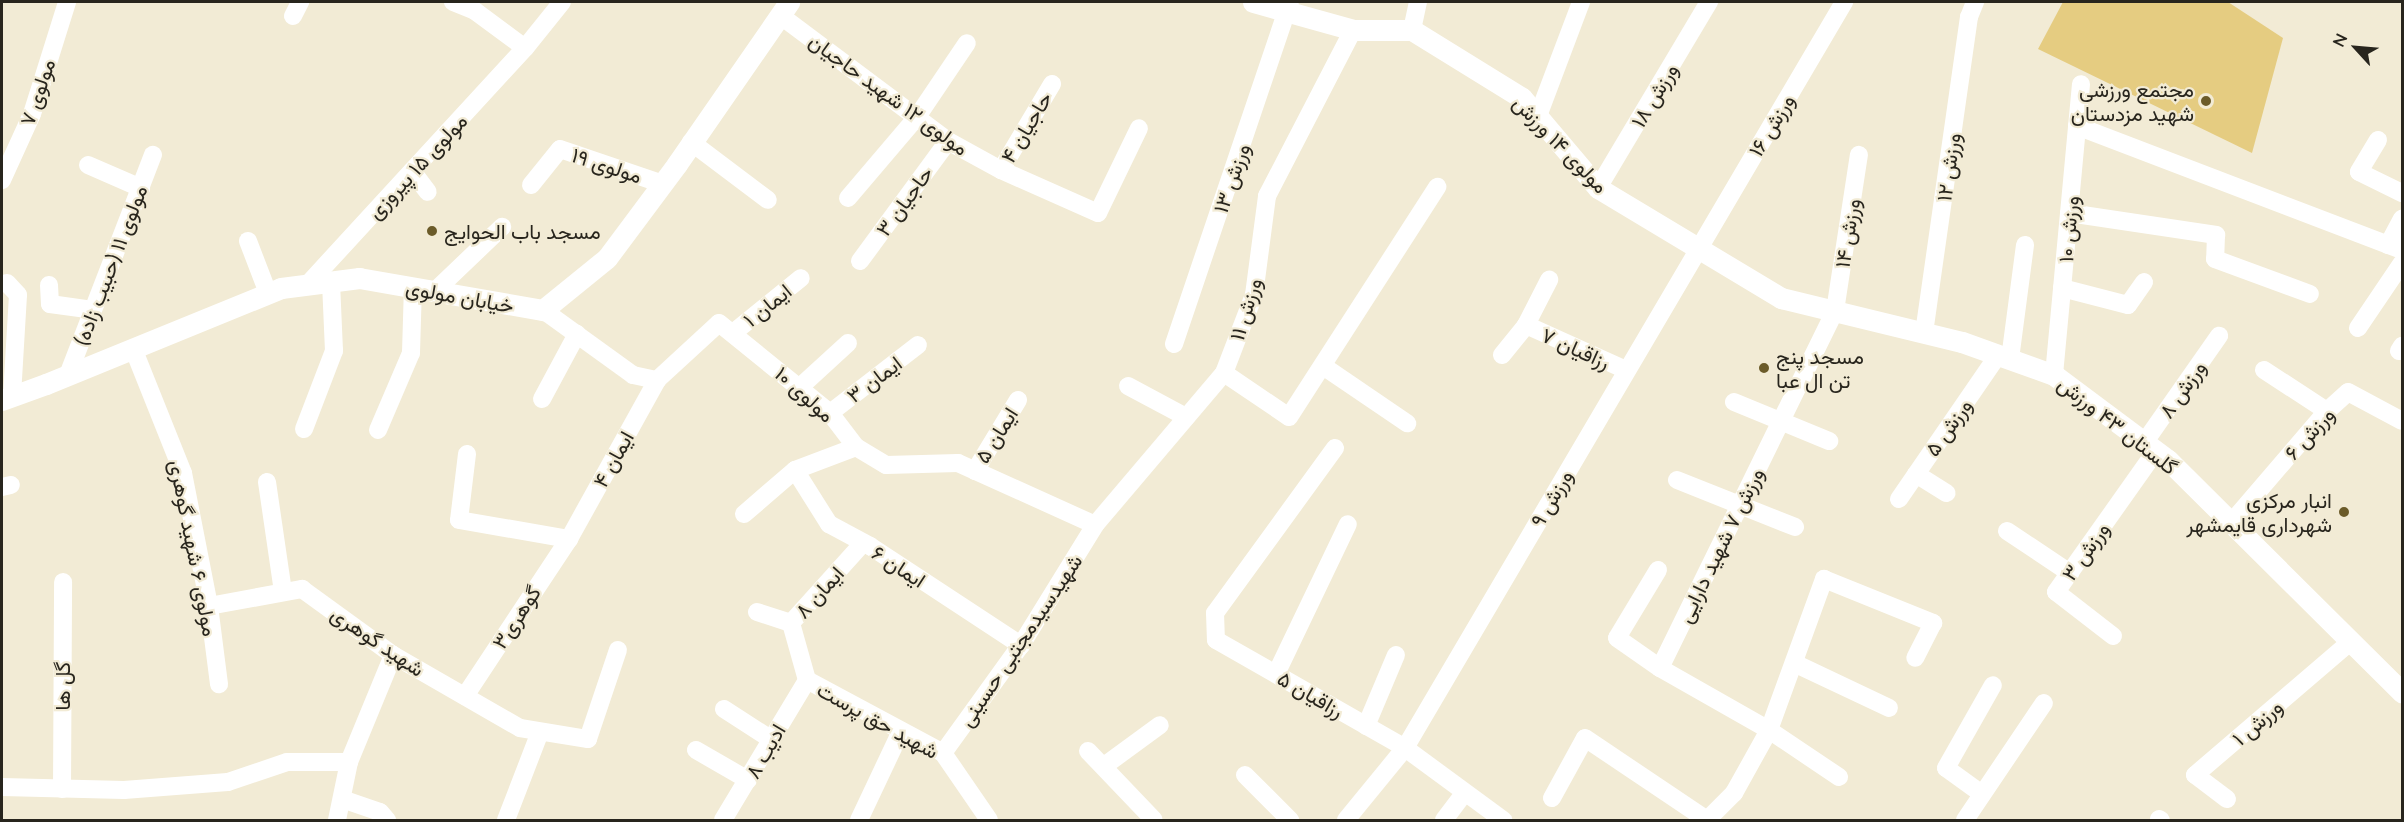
<!DOCTYPE html>
<html>
<head>
<meta charset="utf-8">
<style>
	body { margin:0 }
	#map { position:relative; width:2404px; height:822px; overflow:hidden; background:#f2ebd5; font-family:Lato,Vazirmatn,sans-serif }
	div>[style] { position:absolute }
	.green>* { inset:0; background:#e5cc81 }
	.minor>* { height:18px; margin:-9px; padding:0 9px; transform-origin:9px; border-radius:9px; background:#fff }
	.tertiary>* { height:21px; margin:-10.5px; padding:0 10.5px; transform-origin:10.5px; border-radius:10.5px; background:#fff }
	.dots>* { width:16px; height:16px; translate:-50% -50%; box-sizing:border-box; border:3px solid #f2ebd5; border-radius:50% }
	span { translate:-50% -50%; white-space:nowrap; text-align:center; line-height:1.15; -webkit-text-stroke:4.5px #f2ebd5; paint-order:stroke }
	.poi-label { font-size:21px; color:#28251d }
	.right { translate:-100% -50%; text-align:right }
	.left { translate:0 -50%; text-align:left }
	.street-label { font-size:21px; color:#28251d }
	.frame { position:absolute; inset:0; border:3px solid #28251d; pointer-events:none }
	.north { position:absolute; left:2326px; top:18px; width:60px; height:60px; -webkit-text-stroke:4px #f2ebd5; paint-order:stroke; rotate:296deg; font-size:16px; font-weight:700; line-height:24px; text-align:center; color:#28251d }
	.north::after { content:''; display:block; margin:auto; width:21px; height:27px; background:#28251d; clip-path:polygon(50% 0,100% 100%,50% 72%,0 100%) }
</style>
</head>
<body>
<div id="map">
	<div class="green">
		<i style="clip-path:polygon(2063px 2px,2228px 2px,2283px 38px,2252px 153px,2038px 49px)"></i>
	</div>
	<div class="minor">
		<i style="left:453px;top:2px;width:24px;rotate:22deg"></i>
		<i style="left:475px;top:11px;width:62px;rotate:36.5deg"></i>
		<i style="left:293px;top:16px;width:16px;rotate:-63deg"></i>
		<i style="left:781px;top:16px;width:209px;rotate:36.8deg"></i>
		<i style="left:948px;top:141px;width:60px;rotate:28.7deg"></i>
		<i style="left:1001px;top:170px;width:106px;rotate:23.9deg"></i>
		<i style="left:1098px;top:213px;width:94px;rotate:-64.2deg"></i>
		<i style="left:1412px;top:30px;width:29px;rotate:-78deg"></i>
		<i style="left:1538px;top:116px;width:122px;rotate:-69.3deg"></i>
		<i style="left:2077px;top:126px;width:348px;rotate:20.9deg"></i>
		<i style="left:2378px;top:140px;width:37px;rotate:121deg"></i>
		<i style="left:2359px;top:172px;width:48px;rotate:26deg"></i>
		<i style="left:691px;top:142px;width:96px;rotate:37deg"></i>
		<i style="left:88px;top:165px;width:58px;rotate:23.5deg"></i>
		<i style="left:1001px;top:170px;width:100px;rotate:-59.3deg"></i>
		<i style="left:412px;top:171px;width:26px;rotate:53deg"></i>
		<i style="left:2px;top:180px;width:72px;rotate:-65.6deg"></i>
		<i style="left:32px;top:114px;width:117px;rotate:-72.6deg"></i>
		<i style="left:531px;top:185px;width:46px;rotate:-51.1deg"></i>
		<i style="left:560px;top:149px;width:109px;rotate:18.8deg"></i>
		<i style="left:1598px;top:188px;width:217px;rotate:-59.2deg"></i>
		<i style="left:848px;top:198px;width:106px;rotate:-49.6deg"></i>
		<i style="left:917px;top:117px;width:89px;rotate:-56deg"></i>
		<i style="left:2069px;top:213px;width:149px;rotate:8.5deg"></i>
		<i style="left:2216px;top:235px;width:24px;rotate:92deg"></i>
		<i style="left:2215px;top:259px;width:101px;rotate:20.2deg"></i>
		<i style="left:248px;top:241px;width:56px;rotate:69deg"></i>
		<i style="left:2388px;top:245px;width:30px;rotate:-62deg"></i>
		<i style="left:860px;top:261px;width:149px;rotate:-53.7deg"></i>
		<i style="left:7px;top:283px;width:16px;rotate:47deg"></i>
		<i style="left:18px;top:295px;width:101px;rotate:93.4deg"></i>
		<i style="left:308px;top:284px;width:321px;rotate:-47.4deg"></i>
		<i style="left:525px;top:48px;width:59px;rotate:-51.2deg"></i>
		<i style="left:49px;top:285px;width:19px;rotate:87deg"></i>
		<i style="left:50px;top:304px;width:43px;rotate:7.9deg"></i>
		<i style="left:2062px;top:288px;width:68px;rotate:14.4deg"></i>
		<i style="left:2128px;top:305px;width:28px;rotate:-55deg"></i>
		<i style="left:435px;top:291px;width:93px;rotate:-43.7deg"></i>
		<i style="left:543px;top:310px;width:111px;rotate:35.8deg"></i>
		<i style="left:633px;top:375px;width:25px;rotate:12deg"></i>
		<i style="left:657px;top:380px;width:84px;rotate:-42.6deg"></i>
		<i style="left:719px;top:323px;width:143px;rotate:39deg"></i>
		<i style="left:830px;top:413px;width:43px;rotate:52.6deg"></i>
		<i style="left:856px;top:447px;width:35px;rotate:31deg"></i>
		<i style="left:886px;top:465px;width:72px;rotate:-1.6deg"></i>
		<i style="left:958px;top:463px;width:150px;rotate:24.3deg"></i>
		<i style="left:1526px;top:325px;width:110px;rotate:24.2deg"></i>
		<i style="left:2358px;top:328px;width:78px;rotate:-55.9deg"></i>
		<i style="left:733px;top:333px;width:87px;rotate:-39deg"></i>
		<i style="left:1924px;top:333px;width:319px;rotate:-81.9deg"></i>
		<i style="left:1969px;top:17px;width:16px;rotate:-68deg"></i>
		<i style="left:1174px;top:344px;width:361px;rotate:-71.3deg"></i>
		<i style="left:133px;top:348px;width:135px;rotate:68.2deg"></i>
		<i style="left:183px;top:473px;width:136px;rotate:78.9deg"></i>
		<i style="left:209px;top:606px;width:79px;rotate:82.7deg"></i>
		<i style="left:2399px;top:351px;width:6px;rotate:-59deg"></i>
		<i style="left:1502px;top:355px;width:38px;rotate:-51deg"></i>
		<i style="left:1526px;top:325px;width:51px;rotate:-62.9deg"></i>
		<i style="left:2010px;top:359px;width:115px;rotate:-82.5deg"></i>
		<i style="left:1323px;top:366px;width:102px;rotate:34.2deg"></i>
		<i style="left:2264px;top:370px;width:75px;rotate:33.1deg"></i>
		<i style="left:1224px;top:373px;width:78px;rotate:34.1deg"></i>
		<i style="left:1289px;top:417px;width:274px;rotate:-57.2deg"></i>
		<i style="left:68px;top:375px;width:236px;rotate:-68.9deg"></i>
		<i style="left:2054px;top:375px;width:292px;rotate:-84.7deg"></i>
		<i style="left:1128px;top:386px;width:66px;rotate:28.1deg"></i>
		<i style="left:800px;top:387px;width:65px;rotate:-42.5deg"></i>
		<i style="left:542px;top:399px;width:74px;rotate:-61.7deg"></i>
		<i style="left:1734px;top:402px;width:103px;rotate:22.3deg"></i>
		<i style="left:830px;top:413px;width:111px;rotate:-37.7deg"></i>
		<i style="left:304px;top:429px;width:84px;rotate:-69deg"></i>
		<i style="left:334px;top:351px;width:70px;rotate:-92.5deg"></i>
		<i style="left:378px;top:430px;width:84px;rotate:-66.8deg"></i>
		<i style="left:411px;top:353px;width:66px;rotate:-88.3deg"></i>
		<i style="left:2144px;top:443px;width:131px;rotate:-55deg"></i>
		<i style="left:856px;top:447px;width:65px;rotate:159.3deg"></i>
		<i style="left:795px;top:470px;width:64px;rotate:57.8deg"></i>
		<i style="left:829px;top:524px;width:47px;rotate:28.2deg"></i>
		<i style="left:870px;top:546px;width:181px;rotate:33.3deg"></i>
		<i style="left:1335px;top:448px;width:204px;rotate:126deg"></i>
		<i style="left:1215px;top:613px;width:27px;rotate:88deg"></i>
		<i style="left:1216px;top:640px;width:218px;rotate:29.7deg"></i>
		<i style="left:1405px;top:748px;width:122px;rotate:36.3deg"></i>
		<i style="left:467px;top:454px;width:66px;rotate:96.9deg"></i>
		<i style="left:459px;top:520px;width:112px;rotate:9.8deg"></i>
		<i style="left:975px;top:471px;width:83px;rotate:-58.8deg"></i>
		<i style="left:1916px;top:474px;width:36px;rotate:32deg"></i>
		<i style="left:1677px;top:480px;width:127px;rotate:21.7deg"></i>
		<i style="left:267px;top:482px;width:111px;rotate:81.7deg"></i>
		<i style="left:2px;top:487px;width:9px;rotate:-13deg"></i>
		<i style="left:1899px;top:499px;width:175px;rotate:-55.5deg"></i>
		<i style="left:744px;top:514px;width:67px;rotate:-40.8deg"></i>
		<i style="left:2231px;top:523px;width:148px;rotate:-49.4deg"></i>
		<i style="left:2327px;top:411px;width:28px;rotate:-42deg"></i>
		<i style="left:2348px;top:392px;width:61px;rotate:28.2deg"></i>
		<i style="left:2007px;top:531px;width:76px;rotate:33.7deg"></i>
		<i style="left:1658px;top:570px;width:79px;rotate:121.1deg"></i>
		<i style="left:1617px;top:638px;width:52px;rotate:34.9deg"></i>
		<i style="left:209px;top:606px;width:95px;rotate:-10.4deg"></i>
		<i style="left:302px;top:589px;width:112px;rotate:36deg"></i>
		<i style="left:393px;top:655px;width:146px;rotate:29.9deg"></i>
		<i style="left:520px;top:728px;width:69px;rotate:9.2deg"></i>
		<i style="left:588px;top:739px;width:94px;rotate:-71.4deg"></i>
		<i style="left:757px;top:612px;width:36px;rotate:18deg"></i>
		<i style="left:2113px;top:636px;width:72px;rotate:-142.3deg"></i>
		<i style="left:2056px;top:592px;width:173px;rotate:-54.7deg"></i>
		<i style="left:1794px;top:663px;width:105px;rotate:25.3deg"></i>
		<i style="left:1276px;top:674px;width:166px;rotate:-64.4deg"></i>
		<i style="left:807px;top:680px;width:154px;rotate:28.2deg"></i>
		<i style="left:943px;top:753px;width:81px;rotate:55.5deg"></i>
		<i style="left:807px;top:680px;width:59px;rotate:-105.7deg"></i>
		<i style="left:791px;top:623px;width:108px;rotate:-48deg"></i>
		<i style="left:465px;top:696px;width:188px;rotate:-56.5deg"></i>
		<i style="left:569px;top:539px;width:182px;rotate:-61deg"></i>
		<i style="left:724px;top:709px;width:57px;rotate:32.9deg"></i>
		<i style="left:1366px;top:726px;width:77px;rotate:-67.1deg"></i>
		<i style="left:696px;top:750px;width:60px;rotate:30deg"></i>
		<i style="left:1088px;top:751px;width:95px;rotate:46.3deg"></i>
		<i style="left:943px;top:753px;width:133px;rotate:-54.2deg"></i>
		<i style="left:1021px;top:645px;width:141px;rotate:-58.3deg"></i>
		<i style="left:1095px;top:525px;width:199px;rotate:-49.7deg"></i>
		<i style="left:1224px;top:373px;width:84px;rotate:-69deg"></i>
		<i style="left:1254px;top:295px;width:100px;rotate:-82.5deg"></i>
		<i style="left:1267px;top:196px;width:187px;rotate:-62.6deg"></i>
		<i style="left:1104px;top:766px;width:69px;rotate:-36.2deg"></i>
		<i style="left:1245px;top:775px;width:64px;rotate:45deg"></i>
		<i style="left:1839px;top:777px;width:84px;rotate:-146.1deg"></i>
		<i style="left:1769px;top:730px;width:125px;rotate:-150.4deg"></i>
		<i style="left:1660px;top:668px;width:398px;rotate:-63.9deg"></i>
		<i style="left:1835px;top:311px;width:158px;rotate:-81.3deg"></i>
		<i style="left:2px;top:787px;width:122px;rotate:1.4deg"></i>
		<i style="left:124px;top:790px;width:104px;rotate:-4.4deg"></i>
		<i style="left:228px;top:782px;width:62px;rotate:-18.7deg"></i>
		<i style="left:287px;top:762px;width:62px"></i>
		<i style="left:62px;top:789px;width:207px;rotate:-89.7deg"></i>
		<i style="left:1982px;top:794px;width:44px;rotate:-144.2deg"></i>
		<i style="left:1946px;top:768px;width:95px;rotate:-60.5deg"></i>
		<i style="left:1552px;top:798px;width:68px;rotate:-61.2deg"></i>
		<i style="left:1585px;top:738px;width:147px;rotate:33.9deg"></i>
		<i style="left:342px;top:799px;width:40px;rotate:18.9deg"></i>
		<i style="left:380px;top:812px;width:11px;rotate:49deg"></i>
		<i style="left:2227px;top:799px;width:40px;rotate:-143deg"></i>
		<i style="left:2195px;top:775px;width:204px;rotate:-40.6deg"></i>
		<i style="left:2159px;top:819px;width:2px;rotate:27deg"></i>
		<i style="left:337px;top:820px;width:59px;rotate:-78.3deg"></i>
		<i style="left:349px;top:762px;width:116px;rotate:-67.6deg"></i>
		<i style="left:506px;top:820px;width:94px;rotate:-68.9deg"></i>
		<i style="left:723px;top:820px;width:163px;rotate:-59deg"></i>
		<i style="left:859px;top:820px;width:98px;rotate:-64.7deg"></i>
		<i style="left:1346px;top:820px;width:93px;rotate:-50.7deg"></i>
		<i style="left:1405px;top:748px;width:866px;rotate:-59.52deg"></i>
		<i style="left:1444px;top:820px;width:34px;rotate:-53deg"></i>
		<i style="left:1707px;top:820px;width:38px;rotate:-45deg"></i>
		<i style="left:1734px;top:793px;width:72px;rotate:-60.9deg"></i>
		<i style="left:1769px;top:730px;width:161px;rotate:-70deg"></i>
		<i style="left:1824px;top:579px;width:118px;rotate:22deg"></i>
		<i style="left:1933px;top:623px;width:39px;rotate:117deg"></i>
		<i style="left:1965px;top:820px;width:141px;rotate:-56deg"></i>
	</div>
	<div class="tertiary">
		<i style="left:1253px;top:2px;width:104px;rotate:15.6deg"></i>
		<i style="left:1353px;top:30px;width:59px"></i>
		<i style="left:1412px;top:30px;width:129px;rotate:31.7deg"></i>
		<i style="left:1522px;top:98px;width:118px;rotate:49.8deg"></i>
		<i style="left:1598px;top:188px;width:214px;rotate:31deg"></i>
		<i style="left:1781px;top:298px;width:186px;rotate:13.7deg"></i>
		<i style="left:1962px;top:342px;width:98px;rotate:19.7deg"></i>
		<i style="left:2054px;top:375px;width:142px;rotate:36.7deg"></i>
		<i style="left:2168px;top:460px;width:330px;rotate:44.8deg"></i>
		<i style="left:2px;top:400px;width:47px;rotate:-20deg"></i>
		<i style="left:46px;top:384px;width:254px;rotate:-22.2deg"></i>
		<i style="left:281px;top:288px;width:79px;rotate:-7.3deg"></i>
		<i style="left:359px;top:278px;width:187px;rotate:9.9deg"></i>
		<i style="left:543px;top:310px;width:82px;rotate:-39.1deg"></i>
		<i style="left:607px;top:258px;width:117px;rotate:-53.3deg"></i>
		<i style="left:677px;top:164px;width:197px;rotate:-55.3deg"></i>
	</div>
	<div class="dots">
		<i style="left:2206px;top:101px;background:#6b5b29"></i>
		<i style="left:432px;top:231px;background:#6b5b29"></i>
		<i style="left:1764px;top:368px;background:#6b5b29"></i>
		<i style="left:2344px;top:512px;background:#6b5b29"></i>
	</div>
	<div class="poi-label">
		<span class="right" style="left:2194px;top:101px">مجتمع ورزشی<br>شهید مزدستان</span>
		<span class="left" style="left:444px;top:231px">مسجد باب الحوایج</span>
		<span class="left" style="left:1776px;top:368px">مسجد پنج<br>تن ال عبا</span>
		<span class="right" style="left:2332px;top:512px">انبار مرکزی<br>شهرداری قایمشهر</span>
	</div>
	<div class="street-label">
		<span style="left:37px;top:92px;rotate:-71deg">مولوی ۷</span>
		<span style="left:889px;top:94px;rotate:36deg">مولوی ۱۲ شهید حاجیان</span>
		<span style="left:1654px;top:95px;rotate:-59deg">ورزش ۱۸</span>
		<span style="left:1771px;top:125px;rotate:-59deg">ورزش ۱۶</span>
		<span style="left:1026px;top:127px;rotate:-59deg">حاجیان ۴</span>
		<span style="left:1561px;top:144px;rotate:46deg">مولوی ۱۴ ورزش</span>
		<span style="left:607px;top:165px;rotate:18deg">مولوی ۱۹</span>
		<span style="left:417px;top:166px;rotate:-47deg">مولوی ۱۵ پیروزی</span>
		<span style="left:1948px;top:167px;rotate:-82deg">ورزش ۱۲</span>
		<span style="left:1231px;top:178px;rotate:-71deg">ورزش ۱۳</span>
		<span style="left:904px;top:201px;rotate:-54deg">حاجیان ۳</span>
		<span style="left:2068px;top:229px;rotate:-85deg">ورزش ۱۰</span>
		<span style="left:1847px;top:233px;rotate:-81deg">ورزش ۱۴</span>
		<span style="left:110px;top:265px;rotate:-69deg">مولوی ۱۱ (حبیب زاده)</span>
		<span style="left:460px;top:296px;rotate:10deg">خیابان مولوی</span>
		<span style="left:767px;top:305px;rotate:-39deg">ایمان ۱</span>
		<span style="left:1245px;top:309px;rotate:-73deg">ورزش ۱۱</span>
		<span style="left:1576px;top:348px;rotate:24deg">رزاقیان ۷</span>
		<span style="left:874px;top:379px;rotate:-37deg">ایمان ۳</span>
		<span style="left:2182px;top:389px;rotate:-55deg">ورزش ۸</span>
		<span style="left:805px;top:394px;rotate:42deg">مولوی ۱۰</span>
		<span style="left:2118px;top:425px;rotate:38deg">گلستان ۴۳ ورزش</span>
		<span style="left:1948px;top:427px;rotate:-55deg">ورزش ۵</span>
		<span style="left:2309px;top:433px;rotate:-48deg">ورزش ۶</span>
		<span style="left:996px;top:435px;rotate:-58deg">ایمان ۵</span>
		<span style="left:613px;top:459px;rotate:-61deg">ایمان ۴</span>
		<span style="left:1551px;top:498px;rotate:-60deg">ورزش ۹</span>
		<span style="left:1720px;top:545px;rotate:-64deg">ورزش ۷ شهید دارایی</span>
		<span style="left:194px;top:548px;rotate:79deg">مولوی ۶ شهید گوهری</span>
		<span style="left:2085px;top:551px;rotate:-55deg">ورزش ۳</span>
		<span style="left:899px;top:566px;rotate:33deg">ایمان ۶</span>
		<span style="left:819px;top:592px;rotate:-48deg">ایمان ۸</span>
		<span style="left:516px;top:617px;rotate:-57deg">گوهری۳</span>
		<span style="left:1020px;top:640px;rotate:-56deg">شهیدسیدمجتبی حسینی</span>
		<span style="left:378px;top:641px;rotate:34deg">شهید گوهری</span>
		<span style="left:62px;top:686px;rotate:-90deg">گل ها</span>
		<span style="left:1311px;top:694px;rotate:30deg">رزاقیان ۵</span>
		<span style="left:878px;top:720px;rotate:29deg">شهید حق پرست</span>
		<span style="left:2257px;top:722px;rotate:-41deg">ورزش ۱</span>
		<span style="left:765px;top:751px;rotate:-60deg">ادیب ۸</span>
	</div>
	<div class="frame"></div>
	<div class="north">N</div>
</div>
</body>
</html>
